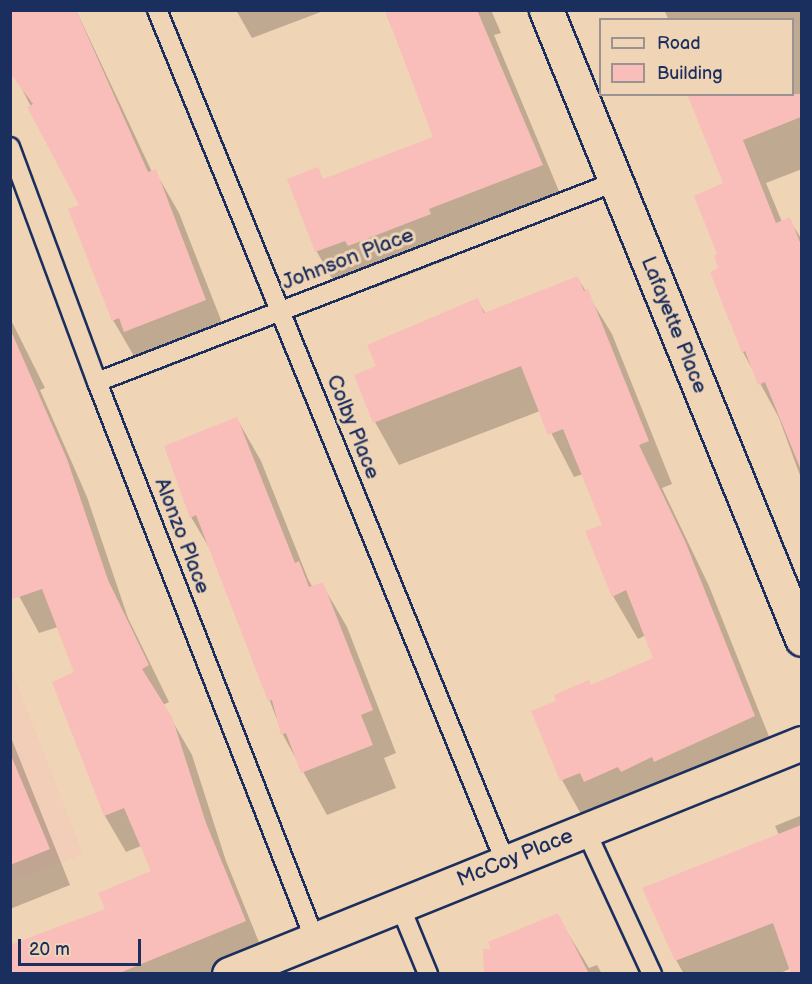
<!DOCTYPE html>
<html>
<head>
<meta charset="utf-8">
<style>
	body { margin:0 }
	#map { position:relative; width:812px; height:984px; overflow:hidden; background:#efd4b6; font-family:"Balsamiq Sans",sans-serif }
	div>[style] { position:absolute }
	.built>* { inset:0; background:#f2cdb7 }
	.shadow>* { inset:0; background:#0003 }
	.building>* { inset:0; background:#fabeba }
	.roads { filter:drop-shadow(2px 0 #1b2f5e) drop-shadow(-2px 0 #1b2f5e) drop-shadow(0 2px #1b2f5e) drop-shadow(0 -2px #1b2f5e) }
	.lane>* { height:18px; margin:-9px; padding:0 9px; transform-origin:9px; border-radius:9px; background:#efd4b6 }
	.street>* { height:33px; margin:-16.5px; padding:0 16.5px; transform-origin:16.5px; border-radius:16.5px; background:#efd4b6 }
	span { translate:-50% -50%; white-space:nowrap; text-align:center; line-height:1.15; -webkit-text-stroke:6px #efd4b6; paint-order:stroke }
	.street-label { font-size:21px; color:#1b2f5e }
	.frame { position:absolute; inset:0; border:12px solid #1b2f5e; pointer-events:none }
	.legend { position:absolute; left:599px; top:18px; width:195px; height:78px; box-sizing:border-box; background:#efd4b6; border:2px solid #9a9293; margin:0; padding:8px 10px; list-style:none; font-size:18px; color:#1b2f5e }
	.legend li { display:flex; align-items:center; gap:12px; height:30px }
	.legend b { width:30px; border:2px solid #9a9293 }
	.scale { position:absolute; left:18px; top:939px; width:123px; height:27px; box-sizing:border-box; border:3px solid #1b2f5e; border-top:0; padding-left:8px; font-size:18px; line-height:21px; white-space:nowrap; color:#1b2f5e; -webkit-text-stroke:4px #efd4b6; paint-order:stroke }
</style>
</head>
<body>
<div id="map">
	<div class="built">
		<i style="clip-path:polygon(10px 667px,83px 854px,11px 882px,10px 882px)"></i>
	</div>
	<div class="shadow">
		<i style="clip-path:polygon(76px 10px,152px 172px,155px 171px,179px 213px,230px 343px,150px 374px,143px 361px,138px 363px,113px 320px,81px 206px,19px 83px)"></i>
		<i style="clip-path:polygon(236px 10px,326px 10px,252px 38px)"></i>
		<i style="clip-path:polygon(385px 10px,491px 10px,501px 33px,494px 35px,566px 208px,452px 252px,454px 257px,374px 288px,371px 283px,341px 294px,317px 252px,289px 180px,324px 180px,435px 137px)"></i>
		<i style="clip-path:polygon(664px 10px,802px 10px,802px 169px,766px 183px,782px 222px,789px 219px,802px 240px,802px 481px,779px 418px,743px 352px,720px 268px,725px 184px,688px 94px,792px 94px,792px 20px,669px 20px)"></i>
		<i style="clip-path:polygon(577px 277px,612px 334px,672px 484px,662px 488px,709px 586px,778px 759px,586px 823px,562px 780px,591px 686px,655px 659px,646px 635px,638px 639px,613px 596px,603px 525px,583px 474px,574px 477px,540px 411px,399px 465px,375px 422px,378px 367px,477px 300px,486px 314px)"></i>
		<i style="clip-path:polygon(10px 318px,45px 388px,40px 390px,87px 497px,128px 618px,169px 702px,163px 705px,192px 755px,226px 861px,265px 957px,226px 974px,10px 974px,107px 910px,153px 871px,141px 846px,126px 852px,105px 816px,53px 683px,76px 672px,58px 627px,39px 633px,10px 579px)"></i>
		<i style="clip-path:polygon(237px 419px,261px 461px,308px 579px,313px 588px,322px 584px,347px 627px,396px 753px,384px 758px,396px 788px,327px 815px,283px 735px,213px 554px,191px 517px)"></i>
		<i style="clip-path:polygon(10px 735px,70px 885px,10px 909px)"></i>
		<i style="clip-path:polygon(802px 815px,802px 974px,794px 974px,792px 968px,778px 974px,684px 974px,676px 960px,779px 835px,775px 826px)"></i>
		<i style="clip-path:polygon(557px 915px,589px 968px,597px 965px,602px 974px,502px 974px)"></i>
	</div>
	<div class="building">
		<i style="clip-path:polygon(10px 10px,76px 10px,148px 172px,156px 169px,206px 300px,124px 332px,119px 318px,112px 321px,68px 209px,79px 205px,27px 107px,33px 104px,10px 73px)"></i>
		<i style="clip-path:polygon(385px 10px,477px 10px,543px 165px,429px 209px,431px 214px,348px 246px,345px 241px,315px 252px,287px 179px,318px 167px,323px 179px,433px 137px)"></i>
		<i style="clip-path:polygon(687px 94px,801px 94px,801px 117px,743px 140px,776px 223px,790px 217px,801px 245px,801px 470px,765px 382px,758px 385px,745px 351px,742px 353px,710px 272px,718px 268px,714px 256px,717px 254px,694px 196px,723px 183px)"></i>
		<i style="clip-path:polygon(578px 276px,584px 291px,588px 289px,649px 441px,639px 445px,685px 541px,755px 716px,654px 762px,652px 757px,621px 772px,618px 767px,584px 782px,580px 773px,560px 781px,531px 711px,556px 701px,554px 695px,589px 680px,591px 685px,653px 658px,626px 590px,612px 597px,585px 531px,602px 525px,563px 429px,548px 435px,521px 366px,373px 423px,354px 375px,376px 366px,367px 345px,478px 298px,484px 313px)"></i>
		<i style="clip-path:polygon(11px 331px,67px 459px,108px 580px,149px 665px,142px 669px,172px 717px,206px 823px,246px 921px,117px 974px,10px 974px,10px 945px,105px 909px,98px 893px,151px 871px,124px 808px,104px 816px,52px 682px,74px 672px,42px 589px,10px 600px)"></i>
		<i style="clip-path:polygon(237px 417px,295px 563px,299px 561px,309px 587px,323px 582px,373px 710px,361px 715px,373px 745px,301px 773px,286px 733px,281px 735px,272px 700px,268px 701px,196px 515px,190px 518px,164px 446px)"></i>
		<i style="clip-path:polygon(10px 753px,50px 849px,10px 865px)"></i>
		<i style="clip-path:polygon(801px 825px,801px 974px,791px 974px,773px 923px,675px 961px,642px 888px)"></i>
		<i style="clip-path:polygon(558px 913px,589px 974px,484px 974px,483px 949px,491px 949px,488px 942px)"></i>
	</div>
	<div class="roads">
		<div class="lane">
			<i style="left:157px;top:10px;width:919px;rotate:67.76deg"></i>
			<i style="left:10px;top:147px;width:251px;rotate:69.7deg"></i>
			<i style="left:97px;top:382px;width:599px;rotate:68.66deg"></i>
			<i style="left:97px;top:382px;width:555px;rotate:-21.11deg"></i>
			<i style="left:585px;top:829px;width:160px;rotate:65.2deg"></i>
			<i style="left:400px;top:906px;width:74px;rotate:67.6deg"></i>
		</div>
		<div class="street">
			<i style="left:546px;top:10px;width:679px;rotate:67.85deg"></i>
			<i style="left:229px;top:974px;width:618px;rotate:-21.96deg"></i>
		</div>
	</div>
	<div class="street-label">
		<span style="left:348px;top:259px;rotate:-21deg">Johnson Place</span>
		<span style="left:674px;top:325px;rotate:68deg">Lafayette Place</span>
		<span style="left:353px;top:427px;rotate:68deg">Colby Place</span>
		<span style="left:182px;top:536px;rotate:69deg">Alonzo Place</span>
		<span style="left:515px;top:858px;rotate:-22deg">McCoy Place</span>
	</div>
	<div class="frame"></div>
	<ul class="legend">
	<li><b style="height:8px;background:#efd4b6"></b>Road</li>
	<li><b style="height:16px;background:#fabeba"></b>Building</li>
	</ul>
	<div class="scale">20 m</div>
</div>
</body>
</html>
